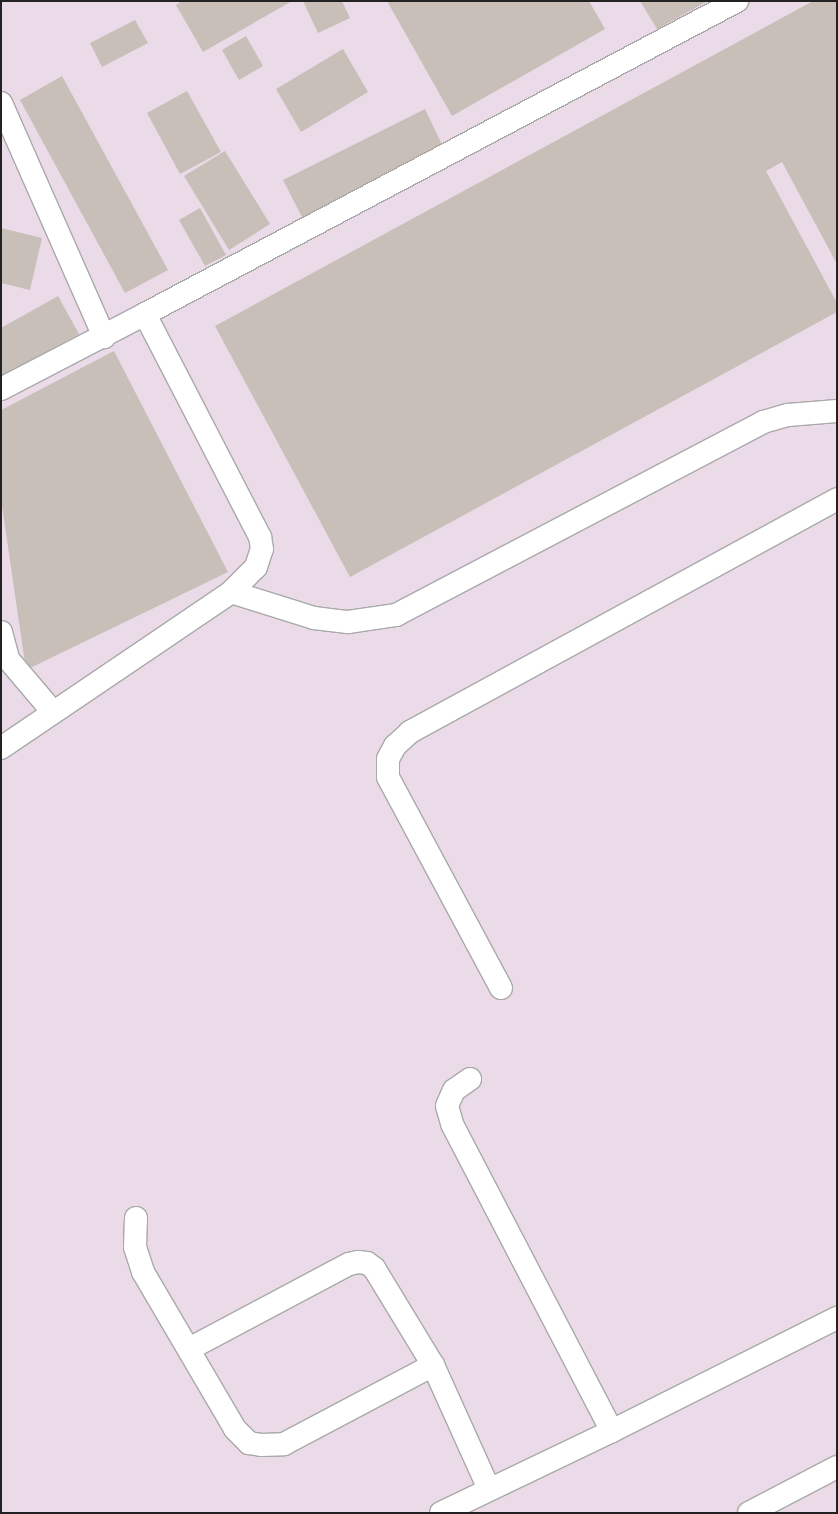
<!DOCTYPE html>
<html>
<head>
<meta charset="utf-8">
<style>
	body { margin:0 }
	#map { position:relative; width:838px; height:1514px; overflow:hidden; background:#f2efe9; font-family:"DejaVu Sans",sans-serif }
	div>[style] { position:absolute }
	.industrial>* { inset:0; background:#ebdbe8 }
	.building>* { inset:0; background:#c7bfb8 }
	.roads { filter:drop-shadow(1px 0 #a9a9a9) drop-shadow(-1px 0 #a9a9a9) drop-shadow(0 1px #a9a9a9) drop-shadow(0 -1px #a9a9a9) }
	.minor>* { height:22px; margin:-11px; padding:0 11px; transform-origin:11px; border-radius:11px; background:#fff }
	span { translate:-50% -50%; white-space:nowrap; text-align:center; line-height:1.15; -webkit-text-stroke:3.5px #fff; paint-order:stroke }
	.frame { position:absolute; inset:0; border:2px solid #222; pointer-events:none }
</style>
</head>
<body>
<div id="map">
	<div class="industrial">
		<i style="clip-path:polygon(1px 1px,837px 1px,837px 1513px,1px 1513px)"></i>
	</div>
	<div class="building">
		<i style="clip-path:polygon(182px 1px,292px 1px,203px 52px,176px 5px)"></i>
		<i style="clip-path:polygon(303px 1px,342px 1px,350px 18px,318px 33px)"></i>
		<i style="clip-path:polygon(387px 1px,589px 1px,605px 29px,452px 116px)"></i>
		<i style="clip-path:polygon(640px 1px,708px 1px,657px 29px)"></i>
		<i style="clip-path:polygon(813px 1px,837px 1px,837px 264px,782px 162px,766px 171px,837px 303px,837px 312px,350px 577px,215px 326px)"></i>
		<i style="clip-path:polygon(135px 20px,148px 43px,102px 67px,90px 43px)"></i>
		<i style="clip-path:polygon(246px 36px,263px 66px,239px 80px,222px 50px)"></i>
		<i style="clip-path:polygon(343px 49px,368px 92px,301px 132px,276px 89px)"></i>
		<i style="clip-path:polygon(62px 76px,168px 270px,125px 293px,20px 100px)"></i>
		<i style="clip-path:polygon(187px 91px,221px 152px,180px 174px,147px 113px)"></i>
		<i style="clip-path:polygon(425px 109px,444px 149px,303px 219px,283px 180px)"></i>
		<i style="clip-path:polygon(225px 151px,270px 224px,229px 250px,184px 176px)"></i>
		<i style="clip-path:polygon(200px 208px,226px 255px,205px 266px,179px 220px)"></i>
		<i style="clip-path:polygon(1px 228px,42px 238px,30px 290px,1px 283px)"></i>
		<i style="clip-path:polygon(58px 296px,79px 334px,1px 377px,1px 328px)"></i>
		<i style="clip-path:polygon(114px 351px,228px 572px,26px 670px,1px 499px,1px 410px)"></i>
	</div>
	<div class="roads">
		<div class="minor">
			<i style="left:1px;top:103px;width:256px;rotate:66.2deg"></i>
			<i style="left:1px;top:389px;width:162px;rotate:-27.5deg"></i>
			<i style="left:231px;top:592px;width:87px;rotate:17.4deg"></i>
			<i style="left:314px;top:618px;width:34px;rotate:7deg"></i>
			<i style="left:348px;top:622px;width:49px;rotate:-8.3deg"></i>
			<i style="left:396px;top:615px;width:415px;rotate:-27.7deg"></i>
			<i style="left:763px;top:422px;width:26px;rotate:-16deg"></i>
			<i style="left:788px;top:415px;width:49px;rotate:-4.7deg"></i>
			<i style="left:1px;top:632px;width:28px;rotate:75deg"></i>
			<i style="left:8px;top:659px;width:70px;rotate:49.7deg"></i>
			<i style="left:1px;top:748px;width:278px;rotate:-34.1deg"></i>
			<i style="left:231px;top:592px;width:35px;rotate:-45deg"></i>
			<i style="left:256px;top:567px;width:19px;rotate:-72deg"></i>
			<i style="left:262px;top:549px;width:12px;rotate:-99deg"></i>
			<i style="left:260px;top:537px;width:251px;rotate:-117.3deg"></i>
			<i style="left:145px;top:314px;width:670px;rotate:-27.87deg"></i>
			<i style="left:501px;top:988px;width:239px;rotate:-118.2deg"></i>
			<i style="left:388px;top:777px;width:18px;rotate:-90deg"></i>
			<i style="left:388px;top:759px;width:15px;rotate:-62deg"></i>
			<i style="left:395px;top:746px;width:21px;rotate:-43deg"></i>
			<i style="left:410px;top:732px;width:486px;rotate:-28.6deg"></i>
			<i style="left:470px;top:1079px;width:19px;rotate:145deg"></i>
			<i style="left:454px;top:1090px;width:17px;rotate:114deg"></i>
			<i style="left:447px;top:1106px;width:19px;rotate:74deg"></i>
			<i style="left:452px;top:1124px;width:346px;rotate:62.5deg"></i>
			<i style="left:136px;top:1218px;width:29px;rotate:92deg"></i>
			<i style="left:135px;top:1247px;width:26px;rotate:72deg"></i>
			<i style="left:143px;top:1272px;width:182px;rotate:59.6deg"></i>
			<i style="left:235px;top:1429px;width:20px;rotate:45deg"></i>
			<i style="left:249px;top:1443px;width:12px;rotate:9deg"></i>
			<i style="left:261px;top:1445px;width:23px;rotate:-2deg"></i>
			<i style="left:284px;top:1444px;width:169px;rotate:-27.9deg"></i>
			<i style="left:433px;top:1365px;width:136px;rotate:65.7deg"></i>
			<i style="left:189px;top:1349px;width:181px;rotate:-28deg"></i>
			<i style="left:349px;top:1264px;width:9px;rotate:-13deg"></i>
			<i style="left:358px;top:1262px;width:9px;rotate:6deg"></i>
			<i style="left:367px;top:1263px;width:9px;rotate:36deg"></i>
			<i style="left:374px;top:1268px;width:114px;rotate:58.7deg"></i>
			<i style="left:441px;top:1513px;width:190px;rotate:-25.6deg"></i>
			<i style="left:612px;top:1431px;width:252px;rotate:-26.7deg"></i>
			<i style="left:749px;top:1513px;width:99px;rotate:-27.6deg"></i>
		</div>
	</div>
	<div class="frame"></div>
</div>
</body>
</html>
